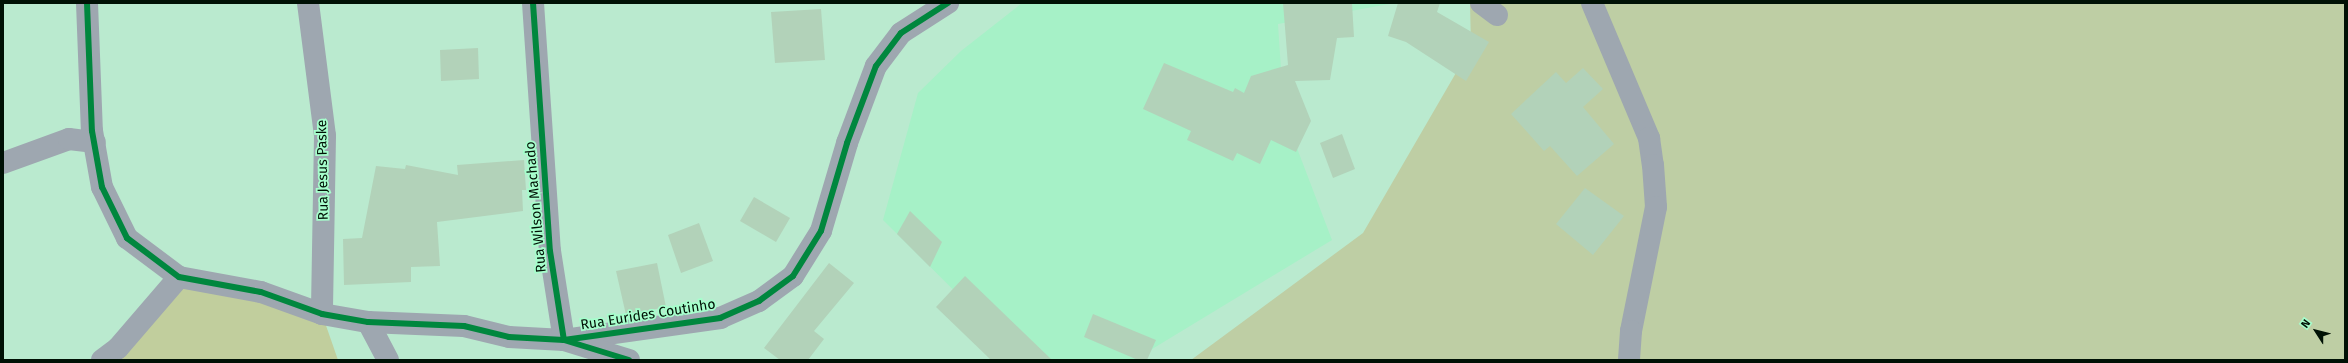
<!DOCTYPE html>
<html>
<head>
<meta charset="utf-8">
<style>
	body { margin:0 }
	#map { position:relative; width:2348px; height:363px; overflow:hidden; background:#baeacf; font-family:"Fira Sans",sans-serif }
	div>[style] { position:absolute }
	.built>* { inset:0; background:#a6f1c7 }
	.green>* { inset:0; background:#becea4 }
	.forest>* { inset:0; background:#c1ce9d }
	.building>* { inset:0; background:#b2d2b9 }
	.street>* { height:22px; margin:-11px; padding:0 11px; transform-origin:11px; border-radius:11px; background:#9ea7b0 }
	.cycleway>* { height:6px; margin:-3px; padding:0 3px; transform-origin:3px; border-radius:3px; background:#00873e }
	span { translate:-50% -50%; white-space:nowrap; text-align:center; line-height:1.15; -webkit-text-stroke:3.5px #a6fecc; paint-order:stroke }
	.street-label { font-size:14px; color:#001105 }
	.frame { position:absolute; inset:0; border:4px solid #001105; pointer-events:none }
	.north { position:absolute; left:2296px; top:311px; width:40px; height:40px; -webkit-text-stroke:3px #a6fecc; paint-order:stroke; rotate:306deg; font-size:11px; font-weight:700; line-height:16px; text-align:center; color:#001105 }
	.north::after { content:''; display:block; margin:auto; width:14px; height:18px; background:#001105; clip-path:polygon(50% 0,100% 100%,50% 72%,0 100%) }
</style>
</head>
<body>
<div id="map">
	<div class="built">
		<i style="clip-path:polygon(1022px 3px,1395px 3px,1278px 24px,1284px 114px,1332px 240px,1134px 360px,1024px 360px,883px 220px,918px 93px,961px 51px)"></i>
	</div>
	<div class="green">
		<i style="clip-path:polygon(1470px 3px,2345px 3px,2345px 360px,1191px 360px,1363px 233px,1471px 47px)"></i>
	</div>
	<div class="forest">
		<i style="clip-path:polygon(179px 277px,322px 314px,338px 360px,114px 360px)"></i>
	</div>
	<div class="building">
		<i style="clip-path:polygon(1283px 3px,1352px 3px,1354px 37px,1337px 38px,1330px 80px,1295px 81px,1311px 121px,1296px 152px,1271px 140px,1260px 164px,1237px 153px,1233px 161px,1187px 140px,1191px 131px,1143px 109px,1164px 63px,1233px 92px,1235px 88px,1244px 93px,1251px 76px,1288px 65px)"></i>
		<i style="clip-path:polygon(1398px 3px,1440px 3px,1437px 12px,1489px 42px,1466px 81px,1406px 42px,1388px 36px)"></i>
		<i style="clip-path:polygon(821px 9px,825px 60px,775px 63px,771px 12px)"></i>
		<i style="clip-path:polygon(478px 48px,479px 79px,441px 81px,440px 50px)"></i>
		<i style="clip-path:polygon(1583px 68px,1603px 89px,1583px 107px,1614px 144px,1577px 176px,1550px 146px,1544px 151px,1511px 114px,1556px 72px,1566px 83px)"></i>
		<i style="clip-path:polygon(1342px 134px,1355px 169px,1333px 178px,1320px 143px)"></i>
		<i style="clip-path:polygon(524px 160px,526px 190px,522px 190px,523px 211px,437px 222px,440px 266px,411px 267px,411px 282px,344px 285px,343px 239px,362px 238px,376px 166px,405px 169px,406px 165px,458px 175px,457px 165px)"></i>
		<i style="clip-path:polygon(1585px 188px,1624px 216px,1593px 255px,1556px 224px)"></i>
		<i style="clip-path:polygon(754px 197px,790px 218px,776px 242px,740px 221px)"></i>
		<i style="clip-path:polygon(910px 211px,942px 242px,930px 267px,897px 234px)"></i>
		<i style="clip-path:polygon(699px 223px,713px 261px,681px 273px,668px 235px)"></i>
		<i style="clip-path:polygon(657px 263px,666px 307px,626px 315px,616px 271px)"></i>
		<i style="clip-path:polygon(829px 263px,854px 283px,814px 331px,824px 339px,808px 360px,780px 360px,764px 348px)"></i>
		<i style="clip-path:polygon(965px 276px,1052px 360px,991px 360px,936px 307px)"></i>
		<i style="clip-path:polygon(1093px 314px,1156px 340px,1147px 360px,1138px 360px,1084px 337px)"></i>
	</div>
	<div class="street">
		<i style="left:87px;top:3px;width:128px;rotate:87.8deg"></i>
		<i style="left:92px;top:131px;width:57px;rotate:79.9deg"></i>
		<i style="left:102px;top:187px;width:57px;rotate:63.9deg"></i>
		<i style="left:127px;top:238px;width:65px;rotate:36.9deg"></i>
		<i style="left:179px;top:277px;width:83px;rotate:10.4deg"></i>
		<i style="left:261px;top:292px;width:65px;rotate:19.8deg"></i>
		<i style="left:322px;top:314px;width:47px;rotate:9.9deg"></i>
		<i style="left:368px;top:322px;width:96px;rotate:2.4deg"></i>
		<i style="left:464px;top:326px;width:46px;rotate:13.7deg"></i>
		<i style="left:509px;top:337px;width:55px;rotate:3.1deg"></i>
		<i style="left:564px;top:340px;width:158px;rotate:-8deg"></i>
		<i style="left:720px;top:318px;width:43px;rotate:-23.6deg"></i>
		<i style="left:759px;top:301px;width:42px;rotate:-36.3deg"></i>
		<i style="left:793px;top:276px;width:53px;rotate:-58.1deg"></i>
		<i style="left:821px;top:231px;width:92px;rotate:-73.5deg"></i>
		<i style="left:847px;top:143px;width:82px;rotate:-69.4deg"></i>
		<i style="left:876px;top:66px;width:41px;rotate:-52.9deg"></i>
		<i style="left:901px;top:33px;width:56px;rotate:-32.6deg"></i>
		<i style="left:308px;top:3px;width:134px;rotate:82.7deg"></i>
		<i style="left:325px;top:136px;width:178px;rotate:91deg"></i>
		<i style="left:533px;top:3px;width:249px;rotate:86.1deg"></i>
		<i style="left:550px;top:251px;width:90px;rotate:81.1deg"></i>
		<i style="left:564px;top:340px;width:68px;rotate:17.1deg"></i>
		<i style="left:1481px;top:3px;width:20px;rotate:37deg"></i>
		<i style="left:1592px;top:3px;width:147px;rotate:67.1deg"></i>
		<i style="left:1649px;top:138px;width:27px;rotate:82deg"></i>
		<i style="left:1653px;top:165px;width:42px;rotate:85.9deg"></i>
		<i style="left:1656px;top:207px;width:126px;rotate:101.4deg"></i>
		<i style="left:1631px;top:331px;width:29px;rotate:94deg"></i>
		<i style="left:3px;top:163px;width:70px;rotate:-20deg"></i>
		<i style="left:69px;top:139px;width:26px;rotate:7deg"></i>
		<i style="left:368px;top:322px;width:43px;rotate:62.2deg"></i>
		<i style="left:102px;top:360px;width:20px;rotate:-37deg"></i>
		<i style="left:118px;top:348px;width:94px;rotate:-49.3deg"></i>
	</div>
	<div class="cycleway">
		<i style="left:87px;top:3px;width:128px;rotate:87.8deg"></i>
		<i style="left:92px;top:131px;width:57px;rotate:79.9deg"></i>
		<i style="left:102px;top:187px;width:57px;rotate:63.9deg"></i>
		<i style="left:127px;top:238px;width:65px;rotate:36.9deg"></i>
		<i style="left:179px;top:277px;width:83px;rotate:10.4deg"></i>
		<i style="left:261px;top:292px;width:65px;rotate:19.8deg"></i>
		<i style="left:322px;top:314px;width:47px;rotate:9.9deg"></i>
		<i style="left:368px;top:322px;width:96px;rotate:2.4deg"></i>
		<i style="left:464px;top:326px;width:46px;rotate:13.7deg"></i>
		<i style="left:509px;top:337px;width:55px;rotate:3.1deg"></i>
		<i style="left:564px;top:340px;width:158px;rotate:-8deg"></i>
		<i style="left:720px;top:318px;width:43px;rotate:-23.6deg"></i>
		<i style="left:759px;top:301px;width:42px;rotate:-36.3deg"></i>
		<i style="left:793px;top:276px;width:53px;rotate:-58.1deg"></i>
		<i style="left:821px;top:231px;width:92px;rotate:-73.5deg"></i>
		<i style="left:847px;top:143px;width:82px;rotate:-69.4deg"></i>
		<i style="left:876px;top:66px;width:41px;rotate:-52.9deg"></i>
		<i style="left:901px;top:33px;width:56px;rotate:-32.6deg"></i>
		<i style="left:533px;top:3px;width:249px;rotate:86.1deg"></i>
		<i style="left:550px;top:251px;width:90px;rotate:81.1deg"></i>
		<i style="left:564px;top:340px;width:68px;rotate:17.1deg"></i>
	</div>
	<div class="street-label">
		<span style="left:323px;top:170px;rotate:-91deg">Rua Jesus Paske</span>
		<span style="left:536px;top:207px;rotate:-95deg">Rua Wilson Machado</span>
		<span style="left:648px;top:315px;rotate:-9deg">Rua Eurides Coutinho</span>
	</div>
	<div class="frame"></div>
	<div class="north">N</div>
</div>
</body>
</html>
